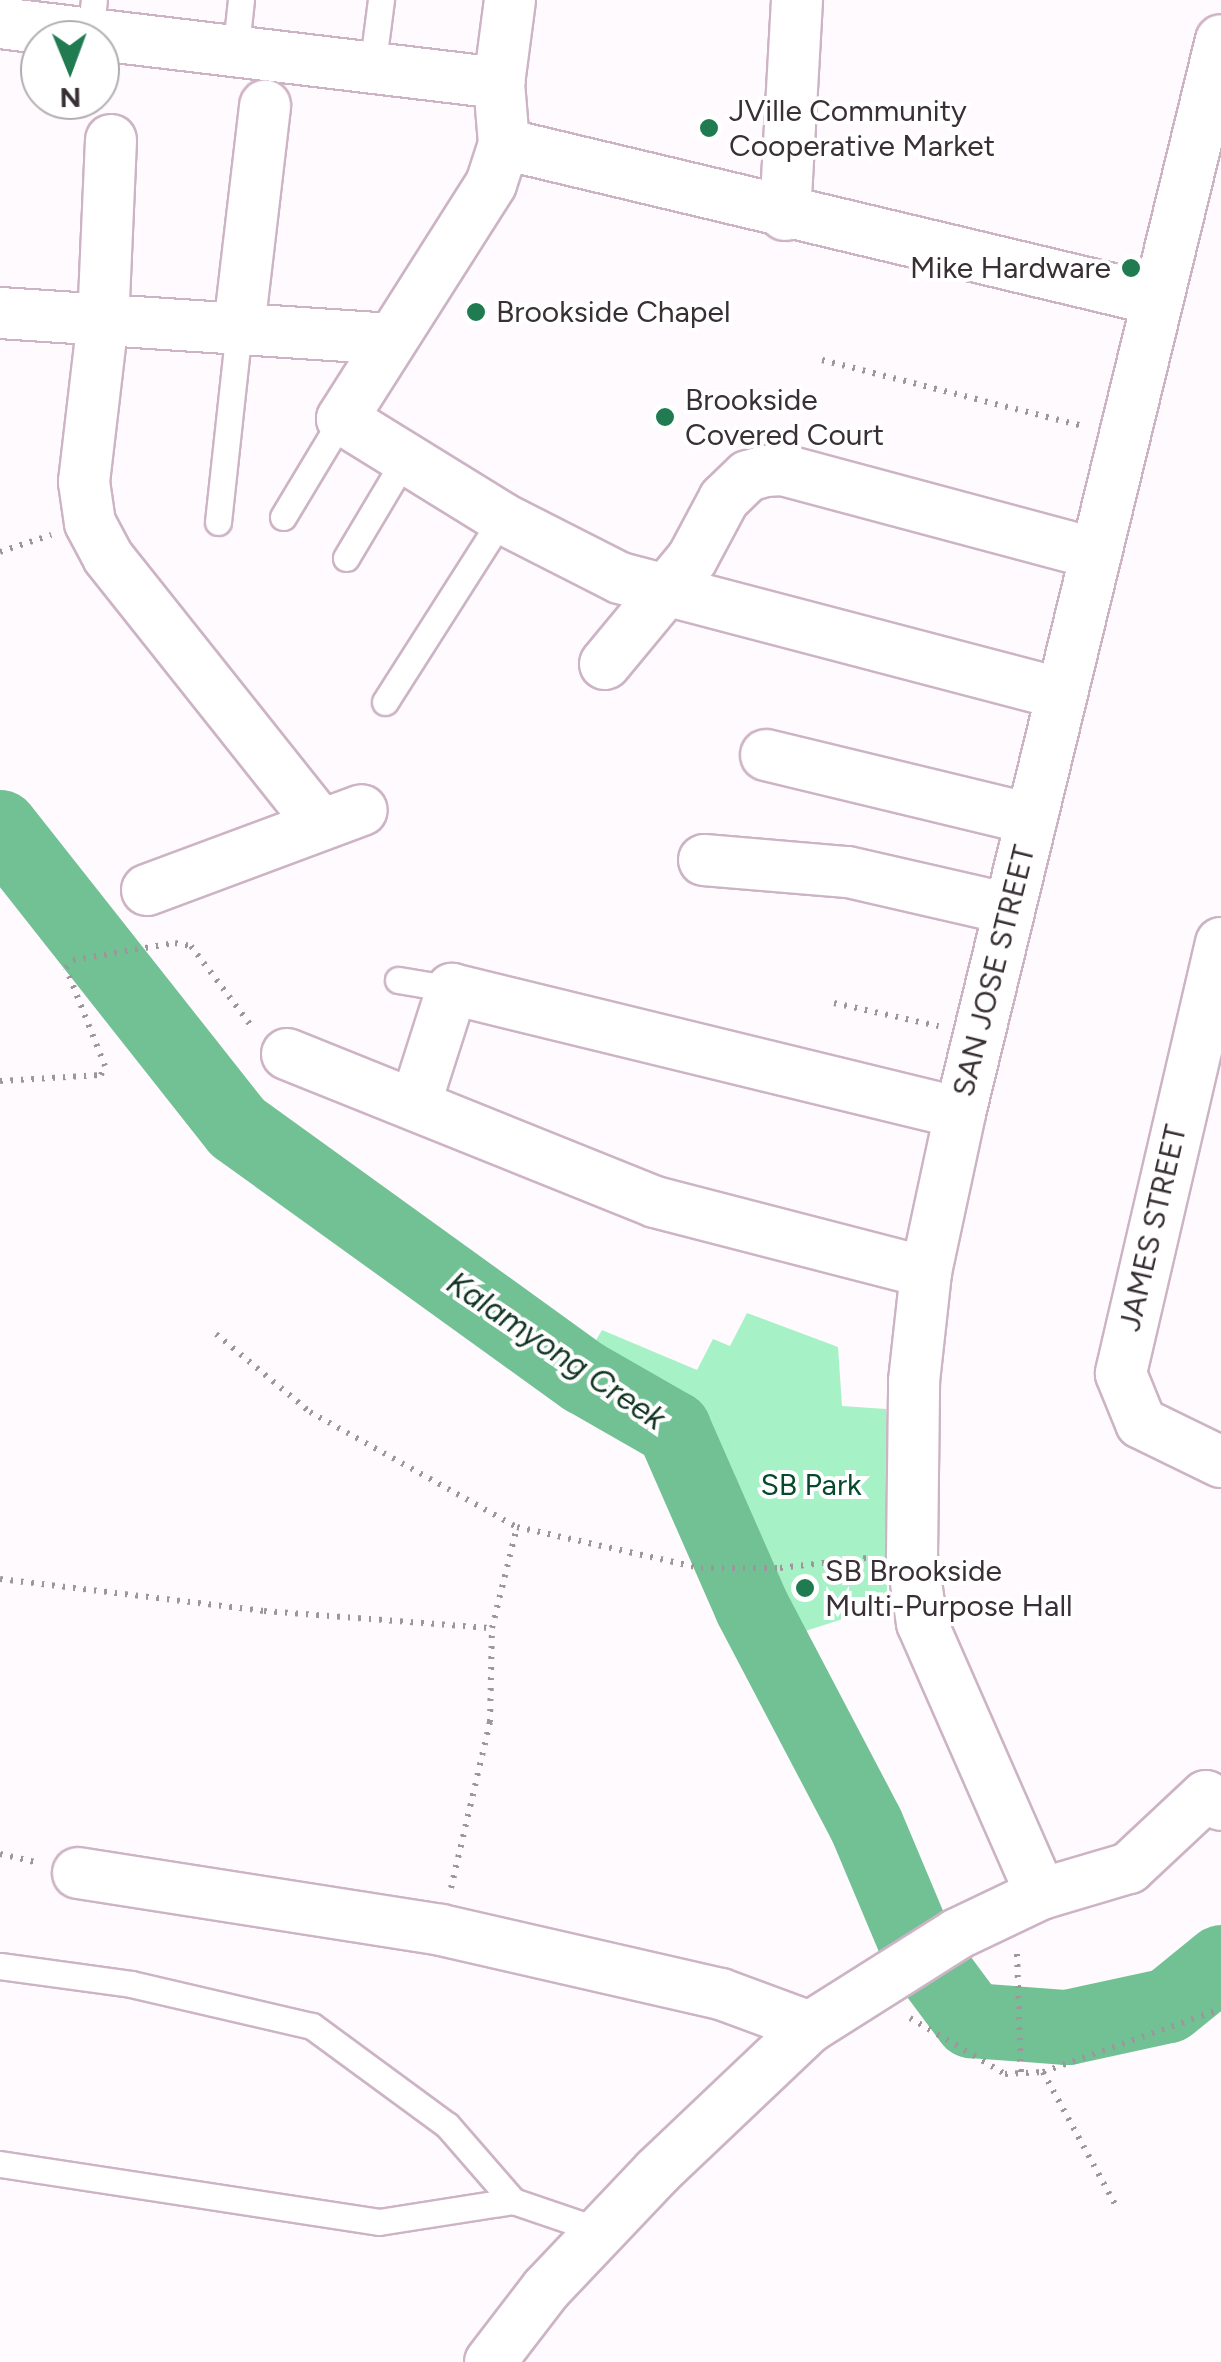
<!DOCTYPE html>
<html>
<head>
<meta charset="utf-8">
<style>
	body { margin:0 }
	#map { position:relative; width:1221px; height:2362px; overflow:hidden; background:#fffafd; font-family:Figtree,sans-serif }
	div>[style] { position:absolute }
	.green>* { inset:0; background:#a7f1c6 }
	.river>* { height:75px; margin:-37.5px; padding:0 37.5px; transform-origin:37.5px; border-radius:37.5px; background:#72c195 }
	.path>* { height:6px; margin-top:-3px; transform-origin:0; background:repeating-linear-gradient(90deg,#9d969b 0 2.5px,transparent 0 10.5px) }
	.roads { filter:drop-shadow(2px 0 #cdb4c5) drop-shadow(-2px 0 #cdb4c5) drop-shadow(0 2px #cdb4c5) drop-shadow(0 -2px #cdb4c5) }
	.service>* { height:25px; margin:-12.5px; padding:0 12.5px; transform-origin:12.5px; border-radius:12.5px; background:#fff }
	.minor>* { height:50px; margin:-25px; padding:0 25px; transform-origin:25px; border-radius:25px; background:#fff }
	.dots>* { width:28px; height:28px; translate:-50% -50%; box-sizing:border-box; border:5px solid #fff; border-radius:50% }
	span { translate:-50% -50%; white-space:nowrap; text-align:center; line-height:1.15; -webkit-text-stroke:8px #fff; paint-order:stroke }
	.poi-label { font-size:30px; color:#393036 }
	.left { translate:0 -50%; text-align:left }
	.right { translate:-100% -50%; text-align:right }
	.street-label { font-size:30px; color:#393036 }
	.park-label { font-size:30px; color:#08492d }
	.water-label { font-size:32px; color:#113422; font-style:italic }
	.north { position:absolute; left:20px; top:20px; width:100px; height:100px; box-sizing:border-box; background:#fff; border:2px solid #b0acaf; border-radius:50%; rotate:179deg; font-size:28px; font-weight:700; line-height:40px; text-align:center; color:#393036 }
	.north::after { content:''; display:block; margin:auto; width:35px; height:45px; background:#207b51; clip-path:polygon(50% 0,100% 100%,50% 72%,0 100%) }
</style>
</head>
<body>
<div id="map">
	<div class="green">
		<i style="clip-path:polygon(747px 1313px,838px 1347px,842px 1406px,886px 1409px,892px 1500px,886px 1605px,790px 1636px,711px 1455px,673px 1409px,588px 1354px,602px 1330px,697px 1370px,713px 1339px,730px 1346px)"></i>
	</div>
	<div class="river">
		<i style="left:0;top:827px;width:382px;rotate:51.7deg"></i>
		<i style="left:237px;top:1127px;width:428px;rotate:35.8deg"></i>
		<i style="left:584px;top:1377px;width:103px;rotate:29.8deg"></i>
		<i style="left:673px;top:1428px;width:194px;rotate:66.3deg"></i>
		<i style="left:751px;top:1606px;width:247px;rotate:62.3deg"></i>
		<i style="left:866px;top:1825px;width:134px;rotate:67.2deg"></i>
		<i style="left:918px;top:1949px;width:89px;rotate:53.3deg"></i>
		<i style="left:971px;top:2020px;width:96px;rotate:4.2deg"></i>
		<i style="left:1067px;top:2027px;width:103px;rotate:-12.3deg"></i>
		<i style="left:1168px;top:2005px;width:68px;rotate:-39.1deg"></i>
	</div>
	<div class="path">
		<i style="left:822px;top:360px;width:268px;rotate:14.2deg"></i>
		<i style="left:0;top:552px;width:54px;rotate:-18.4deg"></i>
		<i style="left:834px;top:1003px;width:107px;rotate:12.5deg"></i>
		<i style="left:0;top:1081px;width:101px;rotate:-3.4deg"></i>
		<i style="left:101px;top:1075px;width:10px;rotate:-66deg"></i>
		<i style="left:105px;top:1066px;width:105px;rotate:-111.7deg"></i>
		<i style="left:66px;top:968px;width:11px;rotate:-49deg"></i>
		<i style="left:73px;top:960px;width:103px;rotate:-9.5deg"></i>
		<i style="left:175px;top:943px;width:16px;rotate:11deg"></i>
		<i style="left:191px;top:946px;width:101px;rotate:53deg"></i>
		<i style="left:216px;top:1334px;width:122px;rotate:39.7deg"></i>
		<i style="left:310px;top:1412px;width:237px;rotate:29.1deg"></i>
		<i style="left:517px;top:1527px;width:189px;rotate:12.6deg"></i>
		<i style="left:701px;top:1568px;width:79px"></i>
		<i style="left:780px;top:1568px;width:88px;rotate:-6.6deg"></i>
		<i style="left:0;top:1579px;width:266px;rotate:6.9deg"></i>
		<i style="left:264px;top:1611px;width:229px;rotate:4.3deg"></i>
		<i style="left:0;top:1854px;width:39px;rotate:13deg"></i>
		<i style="left:451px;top:1888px;width:171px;rotate:-76.8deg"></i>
		<i style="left:490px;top:1722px;width:94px;rotate:-88.8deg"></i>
		<i style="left:492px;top:1628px;width:104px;rotate:-76.1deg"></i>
		<i style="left:1017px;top:1954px;width:121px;rotate:88.1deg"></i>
		<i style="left:910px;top:2018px;width:110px;rotate:30.5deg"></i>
		<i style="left:1005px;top:2074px;width:38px;rotate:-3deg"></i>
		<i style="left:1043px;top:2072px;width:153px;rotate:61.4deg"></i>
		<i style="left:1043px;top:2072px;width:189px;rotate:-19.5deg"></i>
	</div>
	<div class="roads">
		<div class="service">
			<i style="left:90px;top:37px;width:37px;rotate:-84deg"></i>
			<i style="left:235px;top:55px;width:55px;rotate:-83.8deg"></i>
			<i style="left:372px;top:69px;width:70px;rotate:-82.6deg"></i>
			<i style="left:283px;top:517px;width:114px;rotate:-59deg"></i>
			<i style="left:218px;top:522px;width:195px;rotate:-83.8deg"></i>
			<i style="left:346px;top:558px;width:115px;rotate:-59.2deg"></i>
			<i style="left:385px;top:702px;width:218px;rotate:-57.5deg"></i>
			<i style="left:398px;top:980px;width:55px;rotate:9.5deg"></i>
			<i style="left:0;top:1966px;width:132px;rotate:7.8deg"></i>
			<i style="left:131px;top:1984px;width:186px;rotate:13.1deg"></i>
			<i style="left:312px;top:2026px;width:167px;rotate:36.3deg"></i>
			<i style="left:447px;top:2125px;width:101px;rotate:49deg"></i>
			<i style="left:513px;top:2201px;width:93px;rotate:18.8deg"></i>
			<i style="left:0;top:2164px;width:383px;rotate:8.7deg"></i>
			<i style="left:379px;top:2222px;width:136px;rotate:-8.9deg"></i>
		</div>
		<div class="minor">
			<i style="left:510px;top:0;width:84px;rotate:97.5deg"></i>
			<i style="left:499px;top:83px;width:61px;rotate:85.3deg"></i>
			<i style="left:504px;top:144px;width:42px;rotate:108deg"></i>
			<i style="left:491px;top:184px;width:278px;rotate:122.4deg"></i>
			<i style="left:342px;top:419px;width:188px;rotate:31.7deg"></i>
			<i style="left:502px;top:518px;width:132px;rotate:27deg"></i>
			<i style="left:620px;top:578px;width:456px;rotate:14.7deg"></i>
			<i style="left:0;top:23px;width:503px;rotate:6.86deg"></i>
			<i style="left:111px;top:140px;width:180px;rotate:92.5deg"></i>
			<i style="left:103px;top:320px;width:163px;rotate:96.7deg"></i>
			<i style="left:84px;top:482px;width:41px;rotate:81.7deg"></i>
			<i style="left:90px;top:523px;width:38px;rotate:62deg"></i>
			<i style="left:108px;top:557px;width:342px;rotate:51.5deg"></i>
			<i style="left:504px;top:144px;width:672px;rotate:13.42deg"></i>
			<i style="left:785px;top:215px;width:215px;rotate:-86.8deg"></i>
			<i style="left:0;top:313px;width:390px;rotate:3.8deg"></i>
			<i style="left:239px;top:328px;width:224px;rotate:-83.3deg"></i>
			<i style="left:605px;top:664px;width:136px;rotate:-50.4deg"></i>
			<i style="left:692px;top:559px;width:68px;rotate:-61.9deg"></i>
			<i style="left:724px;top:499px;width:33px;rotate:-44deg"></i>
			<i style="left:748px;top:476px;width:18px;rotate:-16deg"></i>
			<i style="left:765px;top:471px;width:18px;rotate:-3deg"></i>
			<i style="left:783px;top:470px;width:324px;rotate:15deg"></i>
			<i style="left:766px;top:755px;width:273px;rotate:13.6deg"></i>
			<i style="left:704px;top:860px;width:144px;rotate:4.8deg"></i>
			<i style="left:848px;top:872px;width:165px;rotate:12.9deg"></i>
			<i style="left:147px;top:890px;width:229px;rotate:-20.4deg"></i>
			<i style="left:1221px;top:943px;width:442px;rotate:103.1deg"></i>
			<i style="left:1121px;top:1374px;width:53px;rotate:67.8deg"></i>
			<i style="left:1141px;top:1423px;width:89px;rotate:26deg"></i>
			<i style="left:287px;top:1054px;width:397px;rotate:21.9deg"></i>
			<i style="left:655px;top:1202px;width:280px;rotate:14.5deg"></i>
			<i style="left:415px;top:1105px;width:122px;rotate:-72.3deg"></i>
			<i style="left:452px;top:989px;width:523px;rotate:13.72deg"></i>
			<i style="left:78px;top:1873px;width:367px;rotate:8.9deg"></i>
			<i style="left:441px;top:1930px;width:287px;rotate:12.9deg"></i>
			<i style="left:721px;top:1994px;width:95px;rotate:20.3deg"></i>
			<i style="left:1041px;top:1894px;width:296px;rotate:-113.7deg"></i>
			<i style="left:922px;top:1623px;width:68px;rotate:-98.5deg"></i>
			<i style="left:912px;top:1556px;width:175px;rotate:-89.3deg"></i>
			<i style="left:914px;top:1381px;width:110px;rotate:-83.7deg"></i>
			<i style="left:926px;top:1272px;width:163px;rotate:-77.9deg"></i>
			<i style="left:960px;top:1113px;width:1104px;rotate:-76.33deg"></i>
			<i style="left:490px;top:2362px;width:92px;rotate:-52.5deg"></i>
			<i style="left:546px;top:2289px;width:163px;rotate:-46.5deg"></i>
			<i style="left:658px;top:2171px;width:209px;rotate:-43.5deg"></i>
			<i style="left:810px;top:2027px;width:174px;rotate:-32.3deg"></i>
			<i style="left:957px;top:1934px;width:93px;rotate:-25.5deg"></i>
			<i style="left:1041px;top:1894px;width:92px;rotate:-16.5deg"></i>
			<i style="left:1129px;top:1868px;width:105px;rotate:-43.1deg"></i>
			<i style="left:1206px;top:1796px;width:17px;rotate:31deg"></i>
		</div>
	</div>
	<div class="dots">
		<i style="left:709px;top:128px;background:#207b51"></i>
		<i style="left:1131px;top:268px;background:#207b51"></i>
		<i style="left:476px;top:312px;background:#207b51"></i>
		<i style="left:665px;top:417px;background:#207b51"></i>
		<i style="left:805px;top:1588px;background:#207b51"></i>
	</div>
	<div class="poi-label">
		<span class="left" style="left:729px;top:128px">JVille Community<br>Cooperative Market</span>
		<span class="right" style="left:1111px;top:268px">Mike Hardware</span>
		<span class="left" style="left:496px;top:312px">Brookside Chapel</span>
		<span class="left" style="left:685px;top:417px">Brookside<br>Covered Court</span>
		<span class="left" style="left:825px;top:1588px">SB Brookside<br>Multi-Purpose Hall</span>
	</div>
	<div class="street-label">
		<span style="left:994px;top:971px;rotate:-76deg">SAN JOSE STREET</span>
		<span style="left:1153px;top:1228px;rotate:-77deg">JAMES STREET</span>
	</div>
	<div class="park-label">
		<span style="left:811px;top:1485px">SB Park</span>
	</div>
	<div class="water-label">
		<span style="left:556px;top:1351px;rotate:34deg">Kalamyong Creek</span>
	</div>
	<div class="north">N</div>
</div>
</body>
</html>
